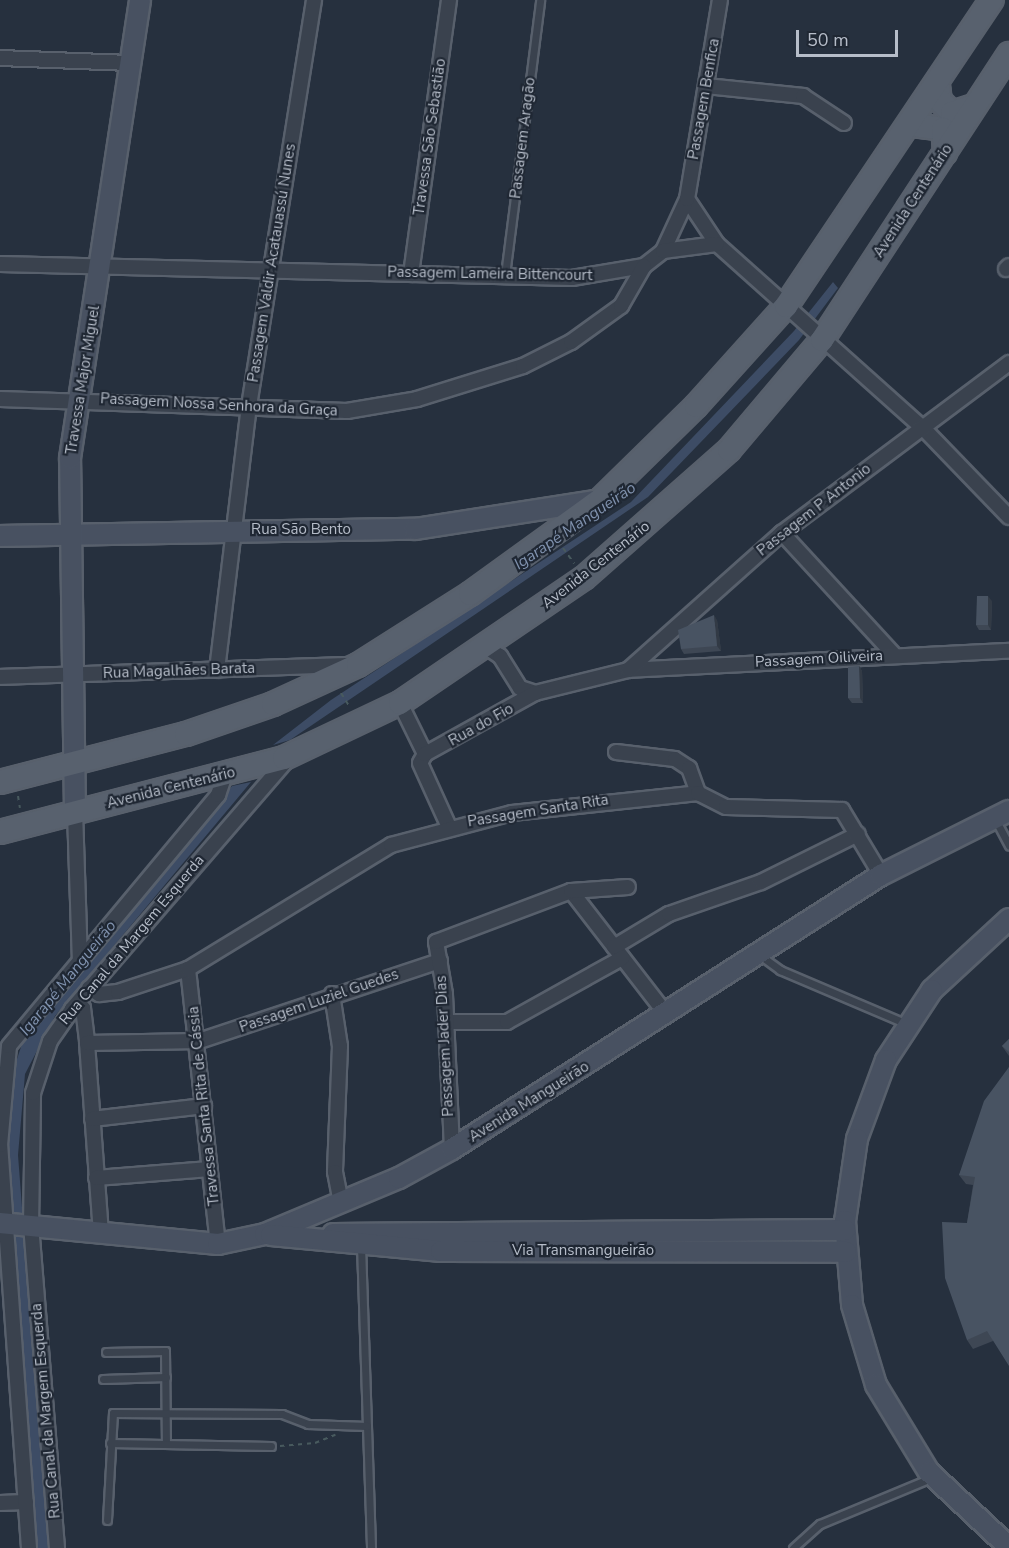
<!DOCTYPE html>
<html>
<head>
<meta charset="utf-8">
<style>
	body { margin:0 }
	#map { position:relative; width:1009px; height:1548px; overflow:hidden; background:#26303e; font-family:"Nunito Sans",sans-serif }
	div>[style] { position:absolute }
	.water>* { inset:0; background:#3d4c65 }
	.path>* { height:2px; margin-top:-1px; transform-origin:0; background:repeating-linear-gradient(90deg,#485a5e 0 4.5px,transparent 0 9px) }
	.roads { filter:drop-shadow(2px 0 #58606c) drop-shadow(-2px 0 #58606c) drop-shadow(0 2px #58606c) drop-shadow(0 -2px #58606c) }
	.lane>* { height:7px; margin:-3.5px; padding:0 3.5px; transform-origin:3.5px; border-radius:3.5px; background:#3a424e }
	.street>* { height:14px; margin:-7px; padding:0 7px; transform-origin:7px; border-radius:7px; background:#3a424e }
	.secondary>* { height:20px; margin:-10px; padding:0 10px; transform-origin:10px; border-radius:10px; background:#485161 }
	.primary>* { height:22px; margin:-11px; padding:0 11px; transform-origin:11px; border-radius:11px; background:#58616e }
	.wall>* { inset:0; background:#3e4754 }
	.shaded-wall>* { inset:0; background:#323a45 }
	.building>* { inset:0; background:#485362 }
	span { translate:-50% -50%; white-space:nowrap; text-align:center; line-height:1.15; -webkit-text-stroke:4.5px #1f2733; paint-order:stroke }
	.street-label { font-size:15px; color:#b6bdc9 }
	.water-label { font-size:16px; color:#8092ae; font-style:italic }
	.scale { position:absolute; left:796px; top:30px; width:102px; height:27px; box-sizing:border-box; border:3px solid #b6bdc9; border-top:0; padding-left:8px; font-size:18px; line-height:21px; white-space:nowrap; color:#b6bdc9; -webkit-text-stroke:4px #1f2733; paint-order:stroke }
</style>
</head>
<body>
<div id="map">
	<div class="water">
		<i style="clip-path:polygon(833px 282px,838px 288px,799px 340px,648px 497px,290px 740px,273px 745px,331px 700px,631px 502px,794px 331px)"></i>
		<i style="clip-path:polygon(251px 782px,55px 1016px,25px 1074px,18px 1155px,48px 1548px,37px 1548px,7px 1142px,15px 1065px,25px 1035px,232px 786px)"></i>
	</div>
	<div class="path">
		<i style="left:563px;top:548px;width:19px;rotate:54deg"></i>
		<i style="left:341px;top:693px;width:15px;rotate:58deg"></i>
		<i style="left:18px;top:796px;width:12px;rotate:81deg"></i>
		<i style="left:280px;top:1446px;width:35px;rotate:-5deg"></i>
		<i style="left:315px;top:1443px;width:22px;rotate:-22deg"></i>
	</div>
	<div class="roads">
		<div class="lane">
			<i style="left:505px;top:275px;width:277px;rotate:-82.7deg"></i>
			<i style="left:995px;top:819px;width:30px;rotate:62deg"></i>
			<i style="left:761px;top:956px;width:24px;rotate:36deg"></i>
			<i style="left:780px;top:970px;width:138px;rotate:23deg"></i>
			<i style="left:361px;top:1245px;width:303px;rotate:88.1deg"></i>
			<i style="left:106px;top:1352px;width:59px;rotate:-1deg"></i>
			<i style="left:165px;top:1351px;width:93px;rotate:89.4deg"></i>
			<i style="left:103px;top:1379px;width:63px;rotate:-1.8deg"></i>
			<i style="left:110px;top:1443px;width:161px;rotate:1.1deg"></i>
			<i style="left:107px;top:1520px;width:107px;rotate:-86.8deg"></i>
			<i style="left:113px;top:1413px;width:169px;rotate:0.3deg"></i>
			<i style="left:282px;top:1414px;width:28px;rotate:21deg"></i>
			<i style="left:308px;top:1424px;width:59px;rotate:1.9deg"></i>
			<i style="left:793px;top:1548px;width:36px;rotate:-42deg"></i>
			<i style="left:820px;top:1524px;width:120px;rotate:-22.5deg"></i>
		</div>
		<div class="street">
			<i style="left:0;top:58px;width:131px;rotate:2.2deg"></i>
			<i style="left:706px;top:86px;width:98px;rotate:5.9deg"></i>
			<i style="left:803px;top:96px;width:49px;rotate:33.4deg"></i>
			<i style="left:687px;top:199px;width:54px;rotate:56.3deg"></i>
			<i style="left:717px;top:244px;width:275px;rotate:41.8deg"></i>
			<i style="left:922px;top:427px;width:125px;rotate:46deg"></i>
			<i style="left:663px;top:251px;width:57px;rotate:-65.2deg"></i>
			<i style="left:687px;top:199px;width:202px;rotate:-80.6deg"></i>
			<i style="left:0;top:264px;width:572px;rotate:1.4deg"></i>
			<i style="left:572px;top:278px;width:73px;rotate:-9.5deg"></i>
			<i style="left:644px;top:266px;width:24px;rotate:-38deg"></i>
			<i style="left:663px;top:251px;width:54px;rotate:-7.4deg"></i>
			<i style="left:1006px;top:269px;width:4px;rotate:-45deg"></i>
			<i style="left:411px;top:274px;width:277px;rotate:-82.1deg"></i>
			<i style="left:0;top:399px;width:347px;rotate:2deg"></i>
			<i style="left:347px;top:411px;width:71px;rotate:-9.7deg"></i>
			<i style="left:417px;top:399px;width:111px;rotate:-17.3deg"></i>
			<i style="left:523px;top:366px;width:54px;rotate:-26.6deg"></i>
			<i style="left:571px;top:342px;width:62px;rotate:-35.8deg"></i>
			<i style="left:621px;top:306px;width:46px;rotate:-60.1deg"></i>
			<i style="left:782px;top:533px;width:166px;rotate:47.4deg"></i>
			<i style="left:486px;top:647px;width:17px;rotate:33deg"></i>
			<i style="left:500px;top:656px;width:38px;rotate:58deg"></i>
			<i style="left:520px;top:688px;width:16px;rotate:18deg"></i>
			<i style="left:535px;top:693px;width:96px;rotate:-13.9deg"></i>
			<i style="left:628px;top:670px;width:381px;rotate:-2.9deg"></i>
			<i style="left:217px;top:670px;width:266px;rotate:-83.1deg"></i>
			<i style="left:249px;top:406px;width:411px;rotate:-80.9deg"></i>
			<i style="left:628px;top:670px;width:206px;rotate:-41.7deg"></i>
			<i style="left:782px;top:533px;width:284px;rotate:-36.8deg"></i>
			<i style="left:0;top:677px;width:346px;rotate:-2deg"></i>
			<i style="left:400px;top:703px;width:57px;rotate:63.9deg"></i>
			<i style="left:425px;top:754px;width:10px;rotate:119deg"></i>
			<i style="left:420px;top:763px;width:70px;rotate:65.6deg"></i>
			<i style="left:616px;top:752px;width:59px;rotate:6.8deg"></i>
			<i style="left:675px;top:759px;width:17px;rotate:33deg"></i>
			<i style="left:689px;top:768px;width:27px;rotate:70deg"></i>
			<i style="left:425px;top:754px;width:126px;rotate:-29deg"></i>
			<i style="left:75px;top:812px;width:147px;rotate:88.1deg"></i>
			<i style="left:571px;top:891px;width:155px;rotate:52.3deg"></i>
			<i style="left:614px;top:947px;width:64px;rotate:-31deg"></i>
			<i style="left:669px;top:914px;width:97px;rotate:-19.2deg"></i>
			<i style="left:761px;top:882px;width:108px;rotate:-26.3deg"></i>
			<i style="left:188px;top:969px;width:277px;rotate:83.8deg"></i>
			<i style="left:89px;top:988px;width:12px;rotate:31deg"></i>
			<i style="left:99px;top:994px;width:19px;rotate:-6deg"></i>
			<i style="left:118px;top:992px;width:74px;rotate:-18.2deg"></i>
			<i style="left:188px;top:969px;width:238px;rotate:-31.4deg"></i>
			<i style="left:391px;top:845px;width:125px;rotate:-14.8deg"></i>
			<i style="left:512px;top:813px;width:187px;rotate:-6.1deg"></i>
			<i style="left:698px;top:793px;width:31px;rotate:27deg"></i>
			<i style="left:726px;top:807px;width:116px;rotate:1.5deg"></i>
			<i style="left:842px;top:810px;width:76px;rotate:59deg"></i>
			<i style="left:332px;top:994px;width:53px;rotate:81.3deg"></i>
			<i style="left:340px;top:1046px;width:126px;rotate:92.3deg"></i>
			<i style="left:335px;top:1172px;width:32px;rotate:79deg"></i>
			<i style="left:72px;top:1009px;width:11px;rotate:-5deg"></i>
			<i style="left:83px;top:1008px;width:35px;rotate:83deg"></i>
			<i style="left:87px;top:1043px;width:192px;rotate:85.8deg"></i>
			<i style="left:446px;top:1022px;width:61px"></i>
			<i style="left:507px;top:1022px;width:132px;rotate:-29.1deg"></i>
			<i style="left:199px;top:1041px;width:254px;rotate:-18.4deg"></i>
			<i style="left:87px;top:1043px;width:112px;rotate:-1deg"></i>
			<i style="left:92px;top:1119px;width:113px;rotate:-6.6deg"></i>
			<i style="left:452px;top:1149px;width:155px;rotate:-92.6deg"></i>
			<i style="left:445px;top:994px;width:53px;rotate:-99.8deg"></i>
			<i style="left:436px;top:942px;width:144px;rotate:-20.7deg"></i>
			<i style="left:571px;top:891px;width:57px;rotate:-4deg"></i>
			<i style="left:96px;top:1178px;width:114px;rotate:-4.5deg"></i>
			<i style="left:0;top:1503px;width:26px;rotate:-2deg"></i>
			<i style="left:29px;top:1548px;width:404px;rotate:-94.1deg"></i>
			<i style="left:0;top:1145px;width:99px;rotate:-84.8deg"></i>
			<i style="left:9px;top:1046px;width:327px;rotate:-50.2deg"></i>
			<i style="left:218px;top:795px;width:21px;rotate:-71deg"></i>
			<i style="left:57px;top:1548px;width:323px;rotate:-94.6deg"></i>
			<i style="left:31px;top:1226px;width:133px;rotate:-89.1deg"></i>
			<i style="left:33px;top:1093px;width:55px;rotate:-71.9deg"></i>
			<i style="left:50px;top:1041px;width:39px;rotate:-55deg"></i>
			<i style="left:72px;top:1009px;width:330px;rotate:-49.2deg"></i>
		</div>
		<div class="secondary">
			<i style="left:0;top:536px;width:415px;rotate:-1deg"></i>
			<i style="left:415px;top:529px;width:187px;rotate:-8.9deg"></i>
			<i style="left:75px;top:812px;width:354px;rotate:-90.8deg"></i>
			<i style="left:70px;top:458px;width:463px;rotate:-81.3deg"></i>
			<i style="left:1009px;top:919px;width:105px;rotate:137.3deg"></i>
			<i style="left:932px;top:990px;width:84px;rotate:123.3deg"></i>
			<i style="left:886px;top:1060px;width:84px;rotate:110.2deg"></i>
			<i style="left:857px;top:1139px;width:83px;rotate:98.3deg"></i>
			<i style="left:845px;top:1221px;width:84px;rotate:85.2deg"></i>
			<i style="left:852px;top:1305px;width:84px;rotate:73.3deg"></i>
			<i style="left:876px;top:1385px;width:102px;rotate:58.7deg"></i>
			<i style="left:929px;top:1472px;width:110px;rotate:43.2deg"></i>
			<i style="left:0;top:1223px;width:219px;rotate:5.5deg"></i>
			<i style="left:218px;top:1244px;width:48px;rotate:-12deg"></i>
			<i style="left:265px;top:1234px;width:145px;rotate:-22.7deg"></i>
			<i style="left:399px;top:1178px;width:60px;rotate:-28.7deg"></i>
			<i style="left:452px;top:1149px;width:509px;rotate:-32.57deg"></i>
			<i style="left:881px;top:875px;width:143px;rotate:-26.6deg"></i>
			<i style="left:333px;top:1234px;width:512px;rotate:-0.45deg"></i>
			<i style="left:271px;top:1235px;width:171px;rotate:5.4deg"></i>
			<i style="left:441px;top:1251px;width:405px;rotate:0.1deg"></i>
		</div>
		<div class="primary">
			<i style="left:938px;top:85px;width:16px;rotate:83deg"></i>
			<i style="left:940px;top:101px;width:17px;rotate:45deg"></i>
			<i style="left:952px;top:113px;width:23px;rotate:-18deg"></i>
			<i style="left:912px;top:125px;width:31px;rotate:7deg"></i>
			<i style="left:943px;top:129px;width:24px;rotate:85deg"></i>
			<i style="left:0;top:782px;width:192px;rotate:-14.5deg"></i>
			<i style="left:186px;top:734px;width:92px;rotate:-19deg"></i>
			<i style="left:273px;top:704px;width:94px;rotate:-24.6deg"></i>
			<i style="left:358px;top:665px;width:133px;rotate:-32.4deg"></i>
			<i style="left:470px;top:594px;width:160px;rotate:-35.9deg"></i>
			<i style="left:600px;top:500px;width:134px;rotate:-44.4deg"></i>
			<i style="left:696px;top:406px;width:135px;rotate:-48deg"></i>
			<i style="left:786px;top:306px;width:369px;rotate:-56.1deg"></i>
			<i style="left:0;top:832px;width:293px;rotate:-14.6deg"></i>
			<i style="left:284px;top:758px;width:128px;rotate:-25.4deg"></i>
			<i style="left:400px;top:703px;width:222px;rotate:-34.2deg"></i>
			<i style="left:584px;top:578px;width:193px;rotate:-41.4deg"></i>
			<i style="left:729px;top:450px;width:144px;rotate:-49.8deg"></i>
			<i style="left:822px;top:340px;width:342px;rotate:-56.8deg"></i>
		</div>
	</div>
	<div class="wall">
		<i style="clip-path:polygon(992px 601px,991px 630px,979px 630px,976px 625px)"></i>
		<i style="clip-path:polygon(717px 620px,721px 651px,684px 654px,681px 649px)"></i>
		<i style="clip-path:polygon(859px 666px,862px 671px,863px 703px,852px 703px,848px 698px)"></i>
		<i style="clip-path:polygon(1009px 1039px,1009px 1056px,1002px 1046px)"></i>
		<i style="clip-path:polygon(1009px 1067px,993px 1341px,973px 1349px,967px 1340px,967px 1223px,973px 1185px,966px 1184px,959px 1175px)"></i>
	</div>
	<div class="shaded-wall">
		<i style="clip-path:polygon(988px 596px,992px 601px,991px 630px,988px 625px)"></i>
		<i style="clip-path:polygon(714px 615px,717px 620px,721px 651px,717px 646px)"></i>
		<i style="clip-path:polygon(859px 666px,862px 671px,863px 703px,860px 698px)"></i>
	</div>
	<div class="building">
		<i style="clip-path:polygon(977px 596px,988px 596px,988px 625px,976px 625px)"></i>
		<i style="clip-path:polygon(714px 615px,717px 646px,681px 649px,678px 630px)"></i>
		<i style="clip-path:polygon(859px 666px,860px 698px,848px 698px,848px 667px)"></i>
		<i style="clip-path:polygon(1009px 1039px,1009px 1052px,1002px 1046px)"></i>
		<i style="clip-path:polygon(1009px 1067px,1009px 1366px,987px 1331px,967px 1340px,945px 1278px,942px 1222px,967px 1223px,975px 1177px,959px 1175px,984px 1101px)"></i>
	</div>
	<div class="street-label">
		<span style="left:704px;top:99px;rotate:-80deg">Passagem Benfica</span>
		<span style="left:430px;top:137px;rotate:-82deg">Travessa São Sebastião</span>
		<span style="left:523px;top:138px;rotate:-83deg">Passagem Aragão</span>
		<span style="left:913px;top:201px;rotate:-57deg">Avenida Centenário</span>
		<span style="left:272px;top:263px;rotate:-81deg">Passagem Valdir Acatauassú Nunes</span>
		<span style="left:490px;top:274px;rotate:1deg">Passagem Lameira Bittencourt</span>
		<span style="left:83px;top:380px;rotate:-81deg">Travessa Major Miguel</span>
		<span style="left:219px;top:405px;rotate:3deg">Passagem Nossa Senhora da Graça</span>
		<span style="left:814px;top:510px;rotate:-38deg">Passagem P Antonio</span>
		<span style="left:301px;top:530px">Rua São Bento</span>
		<span style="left:596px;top:565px;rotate:-38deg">Avenida Centenário</span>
		<span style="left:819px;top:659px;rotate:-3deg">Passagem Oiliveira</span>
		<span style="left:179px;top:671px;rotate:-2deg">Rua Magalhães Barata</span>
		<span style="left:481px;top:725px;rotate:-29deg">Rua do Fio</span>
		<span style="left:171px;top:788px;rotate:-14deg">Avenida Centenário</span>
		<span style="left:538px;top:811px;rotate:-9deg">Passagem Santa Rita</span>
		<span style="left:132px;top:940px;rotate:-50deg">Rua Canal da Margem Esquerda</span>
		<span style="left:319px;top:1001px;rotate:-19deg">Passagem Luziel Guedes</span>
		<span style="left:445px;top:1046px;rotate:-93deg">Passagem Jader Dias</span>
		<span style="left:529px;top:1102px;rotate:-32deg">Avenida Mangueirão</span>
		<span style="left:204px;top:1106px;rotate:-96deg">Travessa Santa Rita de Cássia</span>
		<span style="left:583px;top:1251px">Via Transmangueirão</span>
		<span style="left:46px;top:1411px;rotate:-95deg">Rua Canal da Margem Esquerda</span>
	</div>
	<div class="water-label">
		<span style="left:575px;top:526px;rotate:-34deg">Igarapé Mangueirão</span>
		<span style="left:68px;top:978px;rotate:-51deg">Igarapé Mangueirão</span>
	</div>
	<div class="scale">50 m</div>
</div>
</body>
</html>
